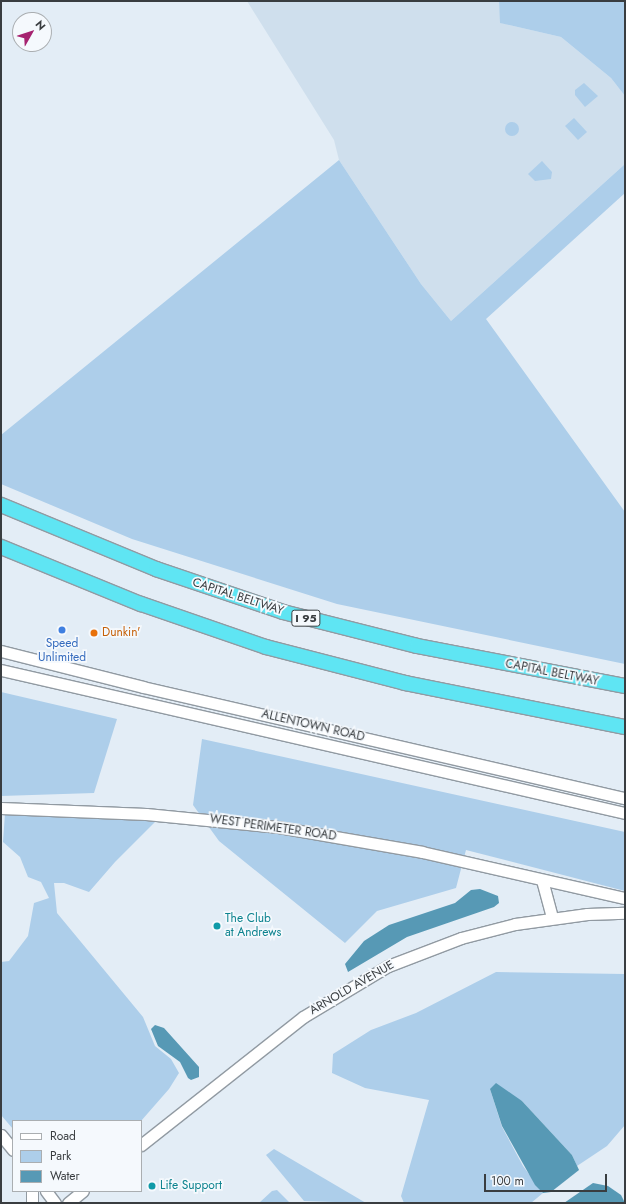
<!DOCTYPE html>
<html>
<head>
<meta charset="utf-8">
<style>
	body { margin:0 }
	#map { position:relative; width:626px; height:1204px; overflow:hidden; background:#e3edf6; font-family:Jost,sans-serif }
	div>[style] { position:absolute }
	.built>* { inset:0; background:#cfdfed }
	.green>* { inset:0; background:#adceea }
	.round { border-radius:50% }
	.water>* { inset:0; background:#5799b5 }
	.roads { filter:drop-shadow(1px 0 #919aa2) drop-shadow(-1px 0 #919aa2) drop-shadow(0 1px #919aa2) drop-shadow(0 -1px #919aa2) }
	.secondary>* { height:11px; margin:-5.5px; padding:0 5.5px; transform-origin:5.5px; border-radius:5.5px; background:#fff }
	.highway>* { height:14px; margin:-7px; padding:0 7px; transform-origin:7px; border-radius:7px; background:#5fe5f3 }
	.dots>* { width:11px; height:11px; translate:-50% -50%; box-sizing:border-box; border:2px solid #f5f9fd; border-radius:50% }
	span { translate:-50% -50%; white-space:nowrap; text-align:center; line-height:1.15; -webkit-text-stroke:3.5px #f5f9fd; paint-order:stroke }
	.shield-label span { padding:1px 3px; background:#f5f9fd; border:1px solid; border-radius:3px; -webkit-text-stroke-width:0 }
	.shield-label { font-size:11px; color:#393d40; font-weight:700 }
	.street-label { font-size:12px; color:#393d40 }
	.food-label { font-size:12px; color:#c56008 }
	.left { translate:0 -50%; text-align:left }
	.shop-label { font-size:12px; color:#366cbe }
	.culture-label { font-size:12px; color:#0d838f }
	.frame { position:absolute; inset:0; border:2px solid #393d40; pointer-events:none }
	.legend { position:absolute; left:12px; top:1120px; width:130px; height:72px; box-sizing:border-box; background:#f5f9fd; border:1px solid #aaaeb1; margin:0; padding:5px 7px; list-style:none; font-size:12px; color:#393d40 }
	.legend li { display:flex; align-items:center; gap:8px; height:20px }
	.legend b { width:20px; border:1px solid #aaaeb1 }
	.north { position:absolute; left:12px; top:12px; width:40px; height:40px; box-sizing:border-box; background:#f5f9fd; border:1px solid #aaaeb1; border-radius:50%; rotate:51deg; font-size:11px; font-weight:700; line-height:16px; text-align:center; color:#393d40 }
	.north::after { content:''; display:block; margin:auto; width:14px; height:18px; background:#a62370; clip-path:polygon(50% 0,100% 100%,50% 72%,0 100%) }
	.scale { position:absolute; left:484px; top:1174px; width:123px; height:18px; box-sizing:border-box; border:2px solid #393d40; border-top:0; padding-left:5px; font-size:12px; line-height:14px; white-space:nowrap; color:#393d40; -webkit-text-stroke:3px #f5f9fd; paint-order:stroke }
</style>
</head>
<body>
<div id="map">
	<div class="built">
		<i style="clip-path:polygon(247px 1px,499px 1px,501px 23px,561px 37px,611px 78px,625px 96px,625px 164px,451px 321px,421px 284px,339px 160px,334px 140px)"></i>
	</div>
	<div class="green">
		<i style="clip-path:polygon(499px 1px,625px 1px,625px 96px,611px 78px,561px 37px,500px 23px)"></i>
		<i style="clip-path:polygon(584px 83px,598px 96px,585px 107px,575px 95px,575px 90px)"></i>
		<i style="clip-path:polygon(574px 118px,587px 132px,578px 140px,565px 126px)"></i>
		<i class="round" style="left:505px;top:122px;width:14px;height:14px"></i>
		<i style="clip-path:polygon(339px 160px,421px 284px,451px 321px,625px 164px,625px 193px,486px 319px,625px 512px,625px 664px,337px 604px,132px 539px,1px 484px,1px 435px)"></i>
		<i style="clip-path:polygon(542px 161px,552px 172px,551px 179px,535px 181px,528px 174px)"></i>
		<i style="clip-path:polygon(1px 692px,117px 719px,94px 793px,1px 796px)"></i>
		<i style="clip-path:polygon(202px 739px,625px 832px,625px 891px,466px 850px,456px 888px,377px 911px,345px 943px,219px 841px,193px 805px)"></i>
		<i style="clip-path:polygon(5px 813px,156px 821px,115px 862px,89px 892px,64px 883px,54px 883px,57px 913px,143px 1017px,155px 1046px,171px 1059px,179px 1073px,169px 1089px,141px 1121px,13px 1121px,13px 1129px,1px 1115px,1px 962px,9px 961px,28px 936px,34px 903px,49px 898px,41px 882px,28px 877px,20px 857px,3px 842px)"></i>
		<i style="clip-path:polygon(496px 972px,625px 974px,625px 1125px,607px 1146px,577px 1166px,572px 1155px,522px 1101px,490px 1089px,502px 1127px,523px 1166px,543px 1193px,531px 1203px,404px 1203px,401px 1196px,429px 1100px,365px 1088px,332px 1073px,333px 1054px,371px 1030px,416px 1013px)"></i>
		<i style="clip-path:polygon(274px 1149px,366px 1203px,304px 1201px,266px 1155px)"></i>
		<i style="clip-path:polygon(277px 1190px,290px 1203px,259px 1203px,272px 1191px)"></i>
	</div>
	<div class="water">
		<i style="clip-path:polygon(480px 889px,498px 896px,499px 903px,494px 907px,407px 937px,348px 972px,345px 964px,364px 941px,389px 925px,455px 903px,471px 890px)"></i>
		<i style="clip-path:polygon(155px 1025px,164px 1028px,199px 1067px,199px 1077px,191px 1080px,188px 1078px,180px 1062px,158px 1046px,151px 1029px)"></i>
		<i style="clip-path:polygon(496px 1083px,522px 1101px,572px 1155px,579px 1170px,551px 1192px,543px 1193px,535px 1185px,502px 1126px,490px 1089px)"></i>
		<i style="clip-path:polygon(593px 1183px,608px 1186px,621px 1195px,625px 1203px,564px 1203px)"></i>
	</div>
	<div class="roads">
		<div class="secondary">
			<i style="left:1px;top:651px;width:146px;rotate:14.2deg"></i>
			<i style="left:143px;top:687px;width:495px;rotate:13deg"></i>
			<i style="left:1px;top:670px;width:640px;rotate:12.91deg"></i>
			<i style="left:1px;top:808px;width:145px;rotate:2.4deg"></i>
			<i style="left:146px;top:814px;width:133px;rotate:5.6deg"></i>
			<i style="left:278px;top:827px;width:146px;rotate:9.8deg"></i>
			<i style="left:422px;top:852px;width:208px;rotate:12.8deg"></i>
			<i style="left:542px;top:880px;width:39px;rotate:75deg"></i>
			<i style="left:1px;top:1135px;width:19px;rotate:51deg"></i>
			<i style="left:141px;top:1145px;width:206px;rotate:-38.3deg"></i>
			<i style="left:303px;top:1017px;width:99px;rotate:-31deg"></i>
			<i style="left:388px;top:966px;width:78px;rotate:-21deg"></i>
			<i style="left:461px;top:938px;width:56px;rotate:-14.5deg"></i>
			<i style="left:515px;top:924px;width:73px;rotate:-7.9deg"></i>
			<i style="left:587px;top:914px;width:38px;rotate:-2deg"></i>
			<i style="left:32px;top:1191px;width:12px;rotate:90deg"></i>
			<i style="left:46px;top:1191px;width:15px;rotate:53deg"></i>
			<i style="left:68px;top:1203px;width:19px;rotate:-39deg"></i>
		</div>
		<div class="highway">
			<i style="left:1px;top:505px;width:168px;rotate:22.4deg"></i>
			<i style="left:156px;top:569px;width:134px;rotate:18.7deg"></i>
			<i style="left:283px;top:612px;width:138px;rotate:14.2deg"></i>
			<i style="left:417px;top:646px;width:212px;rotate:10.9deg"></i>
			<i style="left:1px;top:547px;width:151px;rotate:22.2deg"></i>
			<i style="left:141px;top:604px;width:132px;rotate:19deg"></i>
			<i style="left:266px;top:647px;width:144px;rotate:14.5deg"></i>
			<i style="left:405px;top:683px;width:224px;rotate:11.3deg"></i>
		</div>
	</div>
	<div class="dots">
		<i style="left:62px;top:630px;background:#3f7fe0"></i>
		<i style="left:94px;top:633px;background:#e8710a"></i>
		<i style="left:217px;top:926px;background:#0f9aa8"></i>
		<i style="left:152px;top:1186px;background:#0f9aa8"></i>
	</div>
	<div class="shield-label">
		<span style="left:306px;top:618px">I 95</span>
	</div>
	<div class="street-label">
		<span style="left:238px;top:597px;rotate:18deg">CAPITAL BELTWAY</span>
		<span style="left:552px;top:673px;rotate:11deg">CAPITAL BELTWAY</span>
		<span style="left:313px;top:726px;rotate:13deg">ALLENTOWN ROAD</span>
		<span style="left:273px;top:828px;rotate:8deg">WEST PERIMETER ROAD</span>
		<span style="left:352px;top:988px;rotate:-30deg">ARNOLD AVENUE</span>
	</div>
	<div class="food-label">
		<span class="left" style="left:102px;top:633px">Dunkin'</span>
	</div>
	<div class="shop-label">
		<span style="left:62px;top:651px">Speed<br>Unlimited</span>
	</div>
	<div class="culture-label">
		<span class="left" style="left:225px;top:926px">The Club<br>at Andrews</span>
		<span class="left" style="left:160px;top:1186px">Life Support</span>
	</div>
	<div class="frame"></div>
	<ul class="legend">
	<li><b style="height:5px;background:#fff"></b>Road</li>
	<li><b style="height:11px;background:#adceea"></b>Park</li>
	<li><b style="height:11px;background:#5799b5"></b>Water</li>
	</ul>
	<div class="north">N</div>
	<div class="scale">100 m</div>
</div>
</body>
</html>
